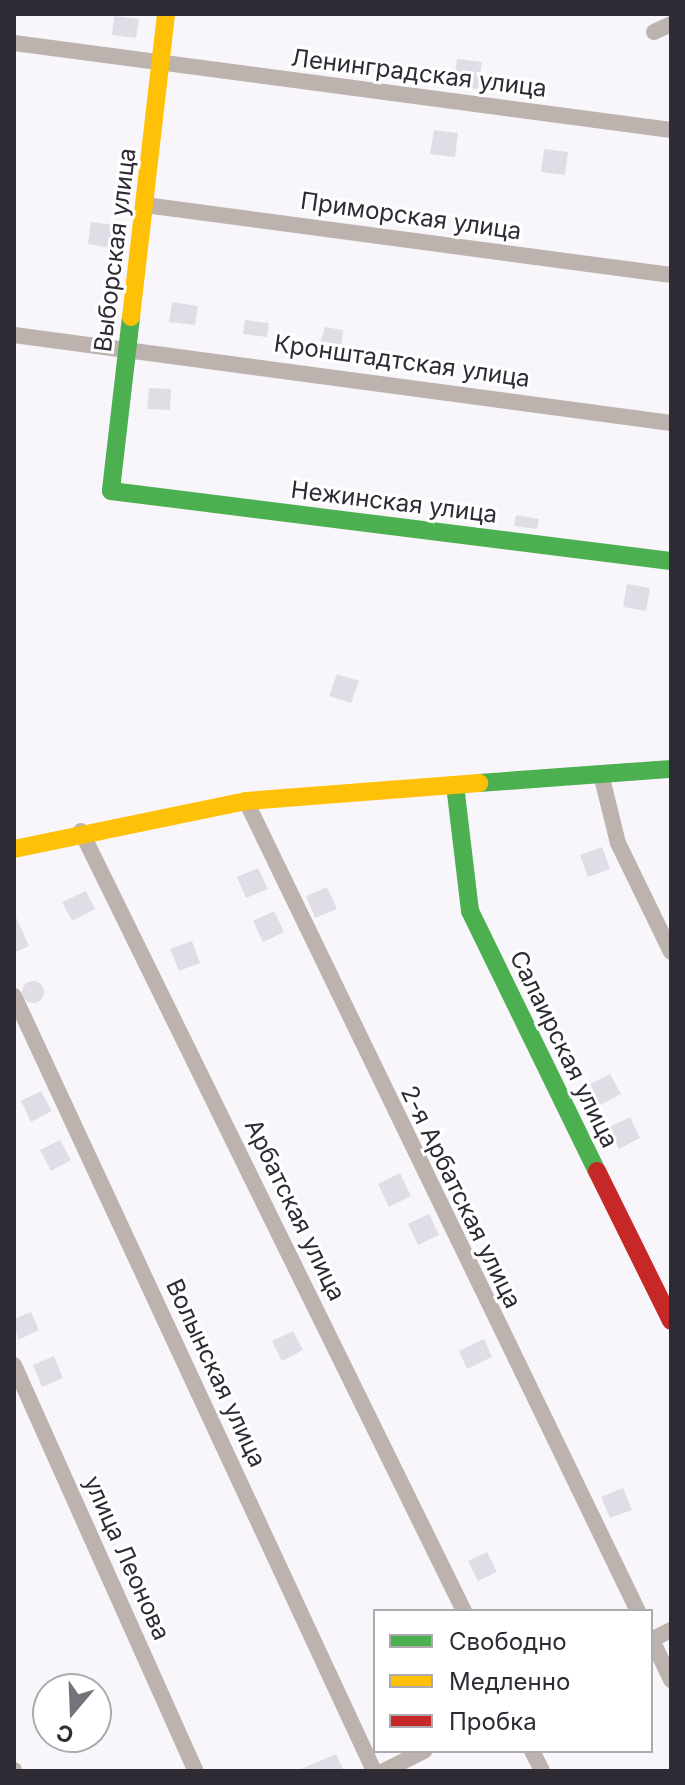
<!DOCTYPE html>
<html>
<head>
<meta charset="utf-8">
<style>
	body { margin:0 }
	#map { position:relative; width:685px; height:1785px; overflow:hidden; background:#f8f6fb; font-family:Inter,sans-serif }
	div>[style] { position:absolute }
	.building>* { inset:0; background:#e1dde6 }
	.round { border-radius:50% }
	.street>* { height:16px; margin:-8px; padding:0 8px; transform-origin:8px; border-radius:8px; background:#bcb2ae }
	.fast>* { height:18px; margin:-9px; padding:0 9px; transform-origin:9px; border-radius:9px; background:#4caf50 }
	.slow>* { height:18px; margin:-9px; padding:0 9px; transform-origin:9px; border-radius:9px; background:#ffc107 }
	.jam>* { height:18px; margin:-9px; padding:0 9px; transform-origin:9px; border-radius:9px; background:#c62828 }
	span { translate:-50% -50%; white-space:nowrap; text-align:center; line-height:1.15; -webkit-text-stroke:6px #fff; paint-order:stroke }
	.street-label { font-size:24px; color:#2f2b34 }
	.frame { position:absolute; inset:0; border:16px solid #2f2b34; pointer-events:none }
	.legend { position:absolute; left:373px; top:1609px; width:280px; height:144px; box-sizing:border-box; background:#fff; border:2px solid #acaaae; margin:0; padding:10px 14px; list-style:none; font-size:24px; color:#2f2b34 }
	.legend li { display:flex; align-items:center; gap:16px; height:40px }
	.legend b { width:40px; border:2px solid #acaaae }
	.north { position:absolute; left:32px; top:1673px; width:80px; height:80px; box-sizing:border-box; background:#fff; border:2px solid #acaaae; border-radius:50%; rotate:199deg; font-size:22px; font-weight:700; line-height:32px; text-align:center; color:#2f2b34 }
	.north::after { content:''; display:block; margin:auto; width:28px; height:36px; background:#75727a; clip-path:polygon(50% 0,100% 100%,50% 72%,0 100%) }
</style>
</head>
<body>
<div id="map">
	<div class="building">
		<i style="clip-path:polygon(114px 16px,139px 19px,136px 38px,112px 35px)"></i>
		<i style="clip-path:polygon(457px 59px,482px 62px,478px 89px,453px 86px)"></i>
		<i style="clip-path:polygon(434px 130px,458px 133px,455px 157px,430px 154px)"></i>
		<i style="clip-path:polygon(544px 149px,568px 152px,565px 175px,541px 172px)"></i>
		<i style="clip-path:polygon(91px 222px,114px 225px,111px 248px,88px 244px)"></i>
		<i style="clip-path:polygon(172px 302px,198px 306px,195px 325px,169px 322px)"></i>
		<i style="clip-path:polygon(245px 320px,269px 323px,267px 337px,243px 334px)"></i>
		<i style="clip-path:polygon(325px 327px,343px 330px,341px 349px,319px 346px)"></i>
		<i style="clip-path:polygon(149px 388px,171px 389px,170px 410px,147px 409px)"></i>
		<i style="clip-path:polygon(388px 499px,411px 503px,409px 513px,386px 510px)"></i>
		<i style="clip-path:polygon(516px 515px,539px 519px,537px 529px,514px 526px)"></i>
		<i style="clip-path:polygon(627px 584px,650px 588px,646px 611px,623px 607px)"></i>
		<i style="clip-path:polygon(337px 674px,359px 681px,351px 703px,329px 696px)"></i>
		<i style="clip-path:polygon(602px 847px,610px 869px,588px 877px,580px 855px)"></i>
		<i style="clip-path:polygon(258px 868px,268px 889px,246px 898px,237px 877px)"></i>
		<i style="clip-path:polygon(327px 887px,337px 909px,315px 918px,306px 896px)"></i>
		<i style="clip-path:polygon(86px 891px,95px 909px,72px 921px,62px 902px)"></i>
		<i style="clip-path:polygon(274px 911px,284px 932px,263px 942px,253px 921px)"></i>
		<i style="clip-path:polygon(14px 913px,29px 946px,14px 953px)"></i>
		<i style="clip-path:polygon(192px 941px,200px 963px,179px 971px,170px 949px)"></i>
		<i class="round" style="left:22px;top:981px;width:22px;height:22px"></i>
		<i style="clip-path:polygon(610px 1074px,621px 1094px,600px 1105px,590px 1084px)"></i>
		<i style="clip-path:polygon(41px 1091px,52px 1111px,31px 1122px,21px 1101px)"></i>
		<i style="clip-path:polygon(630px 1117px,640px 1138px,619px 1149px,609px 1127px)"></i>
		<i style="clip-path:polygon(60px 1140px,71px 1160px,51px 1171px,40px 1150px)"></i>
		<i style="clip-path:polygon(400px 1173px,411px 1196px,389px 1207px,378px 1184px)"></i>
		<i style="clip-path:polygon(429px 1214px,439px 1235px,418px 1245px,408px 1224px)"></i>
		<i style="clip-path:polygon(31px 1312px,39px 1330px,18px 1340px,14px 1319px)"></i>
		<i style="clip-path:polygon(293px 1331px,303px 1350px,282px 1361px,272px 1341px)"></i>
		<i style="clip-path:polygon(484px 1339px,492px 1357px,467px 1369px,459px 1351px)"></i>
		<i style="clip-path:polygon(54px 1356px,63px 1378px,42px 1387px,33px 1365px)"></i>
		<i style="clip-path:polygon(623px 1488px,632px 1510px,610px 1518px,601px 1497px)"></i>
		<i style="clip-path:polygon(487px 1552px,497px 1572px,478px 1581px,468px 1561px)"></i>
		<i style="clip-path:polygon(336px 1754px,344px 1771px,296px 1771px)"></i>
	</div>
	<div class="street">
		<i style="left:654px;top:32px;width:19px;rotate:-25deg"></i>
		<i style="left:14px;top:43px;width:663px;rotate:7.54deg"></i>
		<i style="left:145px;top:205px;width:531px;rotate:7.58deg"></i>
		<i style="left:14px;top:335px;width:663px;rotate:7.63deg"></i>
		<i style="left:601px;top:774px;width:71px;rotate:76.2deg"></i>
		<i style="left:618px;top:843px;width:121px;rotate:64.1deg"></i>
		<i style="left:246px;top:801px;width:900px;rotate:64.18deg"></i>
		<i style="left:81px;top:831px;width:869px;rotate:63.85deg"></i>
		<i style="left:14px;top:996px;width:855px;rotate:65.08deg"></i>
		<i style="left:14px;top:1365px;width:445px;rotate:65.9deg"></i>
		<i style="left:651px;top:1638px;width:47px;rotate:64.5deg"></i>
		<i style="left:651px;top:1640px;width:22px;rotate:-27deg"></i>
		<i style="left:532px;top:1751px;width:22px;rotate:63deg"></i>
		<i style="left:14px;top:1770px;width:1px;rotate:90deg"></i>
		<i style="left:384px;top:1771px;width:45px;rotate:-26.6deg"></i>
	</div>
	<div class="fast">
		<i style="left:131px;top:317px;width:175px;rotate:96.6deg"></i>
		<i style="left:111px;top:491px;width:564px;rotate:7.13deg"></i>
		<i style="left:479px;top:783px;width:193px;rotate:-4.2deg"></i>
		<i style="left:455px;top:785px;width:127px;rotate:83.2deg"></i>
		<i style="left:470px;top:911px;width:289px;rotate:64deg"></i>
	</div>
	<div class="slow">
		<i style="left:131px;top:317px;width:305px;rotate:-83.4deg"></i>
		<i style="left:14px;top:849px;width:237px;rotate:-11.7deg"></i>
		<i style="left:246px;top:801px;width:234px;rotate:-4.4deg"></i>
	</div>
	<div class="jam">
		<i style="left:597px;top:1171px;width:167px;rotate:63.7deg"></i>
	</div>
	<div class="street-label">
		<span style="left:419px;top:73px;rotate:7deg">Ленинградская улица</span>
		<span style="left:411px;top:216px;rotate:8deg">Приморская улица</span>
		<span style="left:115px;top:250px;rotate:-83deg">Выборская улица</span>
		<span style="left:402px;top:361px;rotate:8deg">Кронштадтская улица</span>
		<span style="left:394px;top:502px;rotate:7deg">Нежинская улица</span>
		<span style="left:564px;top:1049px;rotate:64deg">Салаирская улица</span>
		<span style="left:461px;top:1197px;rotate:64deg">2-я Арбатская улица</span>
		<span style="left:295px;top:1210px;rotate:64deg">Арбатская улица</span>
		<span style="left:216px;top:1373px;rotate:65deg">Волынская улица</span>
		<span style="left:127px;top:1558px;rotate:66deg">улица Леонова</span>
	</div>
	<div class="frame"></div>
	<ul class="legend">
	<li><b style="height:10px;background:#4caf50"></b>Свободно</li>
	<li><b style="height:10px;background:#ffc107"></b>Медленно</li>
	<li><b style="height:10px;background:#c62828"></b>Пробка</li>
	</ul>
	<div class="north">С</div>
</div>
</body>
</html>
